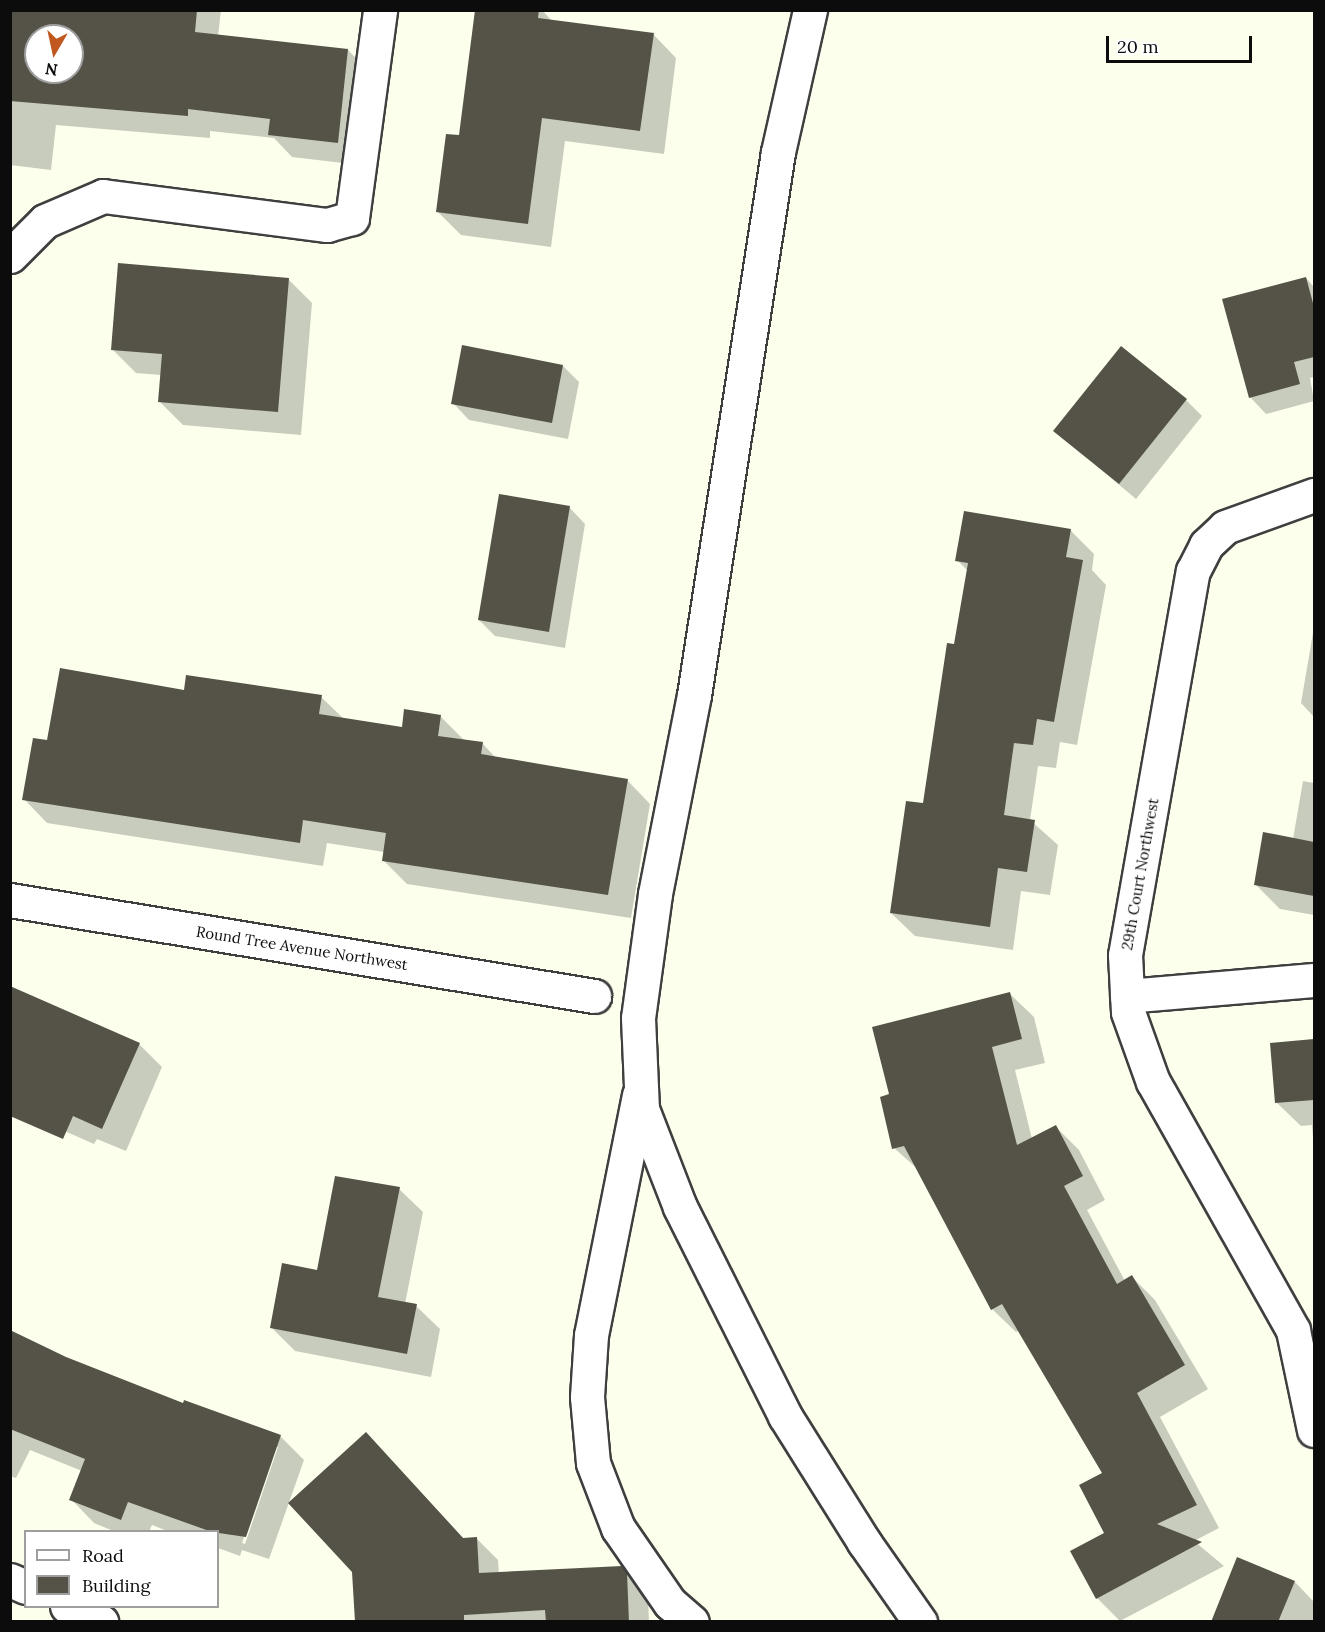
<!DOCTYPE html>
<html>
<head>
<meta charset="utf-8">
<style>
	body { margin:0 }
	#map { position:relative; width:1325px; height:1632px; overflow:hidden; background:#fbffec; font-family:Lora,serif }
	div>[style] { position:absolute }
	.shadow>* { inset:0; background:#0003 }
	.building>* { inset:0; background:#555348 }
	.roads { filter:drop-shadow(2px 0 #3f3f3f) drop-shadow(-2px 0 #3f3f3f) drop-shadow(0 2px #3f3f3f) drop-shadow(0 -2px #3f3f3f) }
	.minor>* { height:33px; margin:-16.5px; padding:0 16.5px; transform-origin:16.5px; border-radius:16.5px; background:#fff }
	span { translate:-50% -50%; white-space:nowrap; text-align:center; line-height:1.15; -webkit-text-stroke:6px #fff; paint-order:stroke }
	.street-label { font-size:15px; color:#0c0c0c }
	.frame { position:absolute; inset:0; border:12px solid #0c0c0c; pointer-events:none }
	.legend { position:absolute; left:24px; top:1530px; width:195px; height:78px; box-sizing:border-box; background:#fff; border:2px solid #9e9e9e; margin:0; padding:8px 10px; list-style:none; font-size:18px; color:#0c0c0c }
	.legend li { display:flex; align-items:center; gap:12px; height:30px }
	.legend b { width:30px; border:2px solid #9e9e9e }
	.north { position:absolute; left:24px; top:24px; width:60px; height:60px; box-sizing:border-box; background:#fff; border:2px solid #9e9e9e; border-radius:50%; rotate:189deg; font-size:16px; font-weight:700; line-height:24px; text-align:center; color:#0c0c0c }
	.north::after { content:''; display:block; margin:auto; width:21px; height:27px; background:#c15820; clip-path:polygon(50% 0,100% 100%,50% 72%,0 100%) }
	.scale { position:absolute; left:1106px; top:36px; width:146px; height:27px; box-sizing:border-box; border:3px solid #0c0c0c; border-top:0; padding-left:8px; font-size:18px; line-height:21px; white-space:nowrap; color:#0c0c0c; -webkit-text-stroke:4px #fff; paint-order:stroke }
</style>
</head>
<body>
<div id="map">
	<div class="shadow">
		<i style="clip-path:polygon(evenodd,10px 10px,221px 10px,218px 36px,348px 50px,370px 73px,360px 165px,292px 157px,274px 138px,210px 131px,210px 138px,56px 125px,51px 170px,10px 165px,10px 10px,36px 36px,72px 36px,72px 72px,36px 72px,36px 36px)"></i>
		<i style="clip-path:polygon(477px 10px,542px 10px,552px 21px,653px 34px,676px 58px,664px 154px,565px 141px,551px 247px,461px 235px,438px 212px,460px 137px)"></i>
		<i style="clip-path:polygon(1306px 278px,1314px 287px,1314px 377px,1310px 378px,1314px 401px,1266px 414px,1250px 397px)"></i>
		<i style="clip-path:polygon(288px 279px,312px 303px,301px 435px,183px 425px,159px 401px,161px 375px,136px 373px,112px 349px)"></i>
		<i style="clip-path:polygon(563px 366px,579px 382px,568px 439px,469px 420px,453px 403px)"></i>
		<i style="clip-path:polygon(1186px 400px,1202px 416px,1136px 499px,1055px 431px)"></i>
		<i style="clip-path:polygon(569px 507px,585px 524px,565px 648px,495px 636px,479px 620px)"></i>
		<i style="clip-path:polygon(965px 513px,1071px 531px,1094px 554px,1092px 570px,1106px 585px,1077px 745px,1060px 742px,1056px 768px,1038px 766px,1030px 820px,1058px 845px,1050px 895px,1021px 891px,1013px 950px,915px 936px,891px 913px,924px 805px,956px 645px,968px 571px,957px 560px)"></i>
		<i style="clip-path:polygon(1314px 627px,1314px 717px,1301px 703px)"></i>
		<i style="clip-path:polygon(185px 692px,321px 697px,345px 720px,403px 729px,440px 716px,465px 741px,482px 743px,496px 758px,627px 780px,650px 804px,631px 918px,407px 884px,383px 860px,384px 852px,327px 843px,323px 866px,47px 823px,24px 799px,48px 742px)"></i>
		<i style="clip-path:polygon(1303px 781px,1314px 783px,1314px 915px,1280px 909px,1256px 885px,1293px 839px)"></i>
		<i style="clip-path:polygon(1010px 994px,1034px 1017px,1045px 1063px,1015px 1070px,1032px 1139px,1056px 1127px,1079px 1150px,1105px 1200px,1087px 1210px,1125px 1281px,1132px 1277px,1155px 1300px,1208px 1389px,1160px 1417px,1219px 1528px,1194px 1541px,1224px 1566px,1120px 1621px,1097px 1598px,1106px 1534px,1104px 1474px,1020px 1330px,1016px 1332px,992px 1309px,920px 1171px,894px 1148px,890px 1095px)"></i>
		<i style="clip-path:polygon(1314px 1040px,1314px 1152px,1312px 1125px,1301px 1126px,1277px 1103px,1272px 1044px)"></i>
		<i style="clip-path:polygon(139px 1044px,162px 1067px,126px 1151px,97px 1139px,94px 1144px,10px 1107px)"></i>
		<i style="clip-path:polygon(399px 1189px,423px 1212px,405px 1304px,416px 1306px,440px 1329px,431px 1377px,295px 1351px,271px 1327px,318px 1271px)"></i>
		<i style="clip-path:polygon(evenodd,10px 1331px,66px 1358px,184px 1405px,280px 1436px,304px 1460px,269px 1559px,242px 1550px,240px 1556px,218px 1548px,218px 1532px,170px 1532px,152px 1525px,149px 1532px,116px 1532px,94px 1523px,71px 1499px,82px 1471px,30px 1450px,16px 1478px,10px 1476px,10px 1331px,275px 1447px,278px 1447px,245px 1544px,242px 1543px,275px 1447px)"></i>
		<i style="clip-path:polygon(387px 1456px,464px 1539px,476px 1538px,498px 1560px,499px 1574px,621px 1568px,648px 1597px,649px 1622px,357px 1622px)"></i>
		<i style="clip-path:polygon(1295px 1582px,1314px 1602px,1314px 1622px,1212px 1622px)"></i>
	</div>
	<div class="building">
		<i style="clip-path:polygon(evenodd,10px 10px,197px 10px,195px 32px,348px 49px,338px 143px,268px 135px,270px 119px,188px 109px,188px 116px,10px 101px,10px 10px,36px 36px,72px 36px,72px 72px,36px 72px,36px 36px)"></i>
		<i style="clip-path:polygon(475px 10px,539px 10px,538px 18px,654px 33px,640px 131px,542px 118px,528px 224px,436px 212px,446px 134px,459px 135px)"></i>
		<i style="clip-path:polygon(118px 263px,289px 278px,278px 412px,158px 402px,162px 354px,111px 350px)"></i>
		<i style="clip-path:polygon(1306px 277px,1314px 307px,1314px 357px,1294px 362px,1300px 384px,1249px 398px,1222px 299px)"></i>
		<i style="clip-path:polygon(462px 345px,563px 365px,552px 423px,451px 404px)"></i>
		<i style="clip-path:polygon(1121px 346px,1187px 399px,1119px 484px,1053px 431px)"></i>
		<i style="clip-path:polygon(499px 494px,570px 506px,549px 632px,478px 620px)"></i>
		<i style="clip-path:polygon(964px 511px,1071px 529px,1066px 557px,1083px 560px,1054px 722px,1037px 719px,1033px 745px,1014px 743px,1004px 815px,1035px 820px,1027px 872px,998px 868px,990px 927px,890px 913px,906px 801px,923px 803px,947px 643px,954px 644px,968px 563px,955px 561px)"></i>
		<i style="clip-path:polygon(60px 668px,184px 690px,186px 675px,322px 695px,319px 714px,402px 727px,404px 709px,441px 715px,438px 736px,483px 742px,481px 754px,628px 779px,608px 895px,382px 861px,386px 833px,303px 820px,300px 843px,22px 800px,33px 738px,47px 740px)"></i>
		<i style="clip-path:polygon(1263px 832px,1314px 842px,1314px 896px,1254px 885px)"></i>
		<i style="clip-path:polygon(10px 986px,140px 1043px,102px 1129px,73px 1116px,63px 1139px,10px 1116px)"></i>
		<i style="clip-path:polygon(1010px 992px,1022px 1039px,992px 1047px,1017px 1145px,1056px 1125px,1083px 1176px,1064px 1186px,1117px 1284px,1132px 1275px,1185px 1365px,1137px 1393px,1197px 1505px,1157px 1524px,1202px 1542px,1096px 1599px,1070px 1551px,1104px 1533px,1079px 1485px,1102px 1473px,1002px 1304px,991px 1310px,904px 1146px,892px 1149px,880px 1097px,889px 1094px,872px 1027px)"></i>
		<i style="clip-path:polygon(1314px 1039px,1314px 1100px,1275px 1103px,1270px 1043px)"></i>
		<i style="clip-path:polygon(335px 1176px,400px 1187px,378px 1297px,417px 1304px,407px 1354px,270px 1328px,282px 1263px,317px 1270px)"></i>
		<i style="clip-path:polygon(10px 1330px,66px 1357px,183px 1403px,184px 1400px,281px 1435px,246px 1537px,212px 1532px,128px 1502px,121px 1520px,69px 1500px,85px 1459px,10px 1429px)"></i>
		<i style="clip-path:polygon(366px 1432px,463px 1538px,477px 1537px,479px 1573px,622px 1566px,627px 1573px,629px 1622px,546px 1622px,545px 1610px,464px 1615px,464px 1622px,355px 1622px,352px 1572px,288px 1503px)"></i>
		<i style="clip-path:polygon(1237px 1557px,1295px 1581px,1278px 1622px,1211px 1622px)"></i>
	</div>
	<div class="roads">
		<div class="minor">
			<i style="left:810px;top:10px;width:146px;rotate:102.7deg"></i>
			<i style="left:778px;top:152px;width:549px;rotate:98.79deg"></i>
			<i style="left:694px;top:695px;width:203px;rotate:101.1deg"></i>
			<i style="left:655px;top:894px;width:125px;rotate:97.8deg"></i>
			<i style="left:638px;top:1018px;width:91px;rotate:87.5deg"></i>
			<i style="left:642px;top:1109px;width:105px;rotate:68.8deg"></i>
			<i style="left:680px;top:1207px;width:234px;rotate:63.3deg"></i>
			<i style="left:785px;top:1416px;width:149px;rotate:57.9deg"></i>
			<i style="left:864px;top:1542px;width:98px;rotate:55deg"></i>
			<i style="left:10px;top:256px;width:49px;rotate:-45deg"></i>
			<i style="left:45px;top:221px;width:63px;rotate:-23.3deg"></i>
			<i style="left:103px;top:196px;width:226px;rotate:7.4deg"></i>
			<i style="left:327px;top:225px;width:26px;rotate:-16deg"></i>
			<i style="left:352px;top:218px;width:210px;rotate:-82.3deg"></i>
			<i style="left:10px;top:900px;width:592px;rotate:9.33deg"></i>
			<i style="left:1127px;top:996px;width:188px;rotate:-4.9deg"></i>
			<i style="left:639px;top:1095px;width:245px;rotate:101.3deg"></i>
			<i style="left:591px;top:1335px;width:62px;rotate:93.7deg"></i>
			<i style="left:587px;top:1397px;width:66px;rotate:84.8deg"></i>
			<i style="left:593px;top:1463px;width:70px;rotate:69deg"></i>
			<i style="left:618px;top:1528px;width:91px;rotate:55.3deg"></i>
			<i style="left:670px;top:1603px;width:29px;rotate:41deg"></i>
			<i style="left:1314px;top:1430px;width:102px;rotate:-101.9deg"></i>
			<i style="left:1293px;top:1330px;width:285px;rotate:-119.4deg"></i>
			<i style="left:1153px;top:1082px;width:74px;rotate:-109.7deg"></i>
			<i style="left:1128px;top:1012px;width:57px;rotate:-93deg"></i>
			<i style="left:1125px;top:955px;width:390px;rotate:-80deg"></i>
			<i style="left:1193px;top:571px;width:29px;rotate:-63deg"></i>
			<i style="left:1206px;top:545px;width:26px;rotate:-43deg"></i>
			<i style="left:1225px;top:527px;width:95px;rotate:-19.8deg"></i>
			<i style="left:10px;top:1580px;width:17px;rotate:24deg"></i>
			<i style="left:67px;top:1606px;width:38px;rotate:25deg"></i>
		</div>
	</div>
	<div class="street-label">
		<span style="left:1140px;top:874px;rotate:-80deg">29th Court Northwest</span>
		<span style="left:302px;top:948px;rotate:9deg">Round Tree Avenue Northwest</span>
	</div>
	<div class="frame"></div>
	<ul class="legend">
	<li><b style="height:8px;background:#fff"></b>Road</li>
	<li><b style="height:16px;background:#555348"></b>Building</li>
	</ul>
	<div class="north">N</div>
	<div class="scale">20 m</div>
</div>
</body>
</html>
